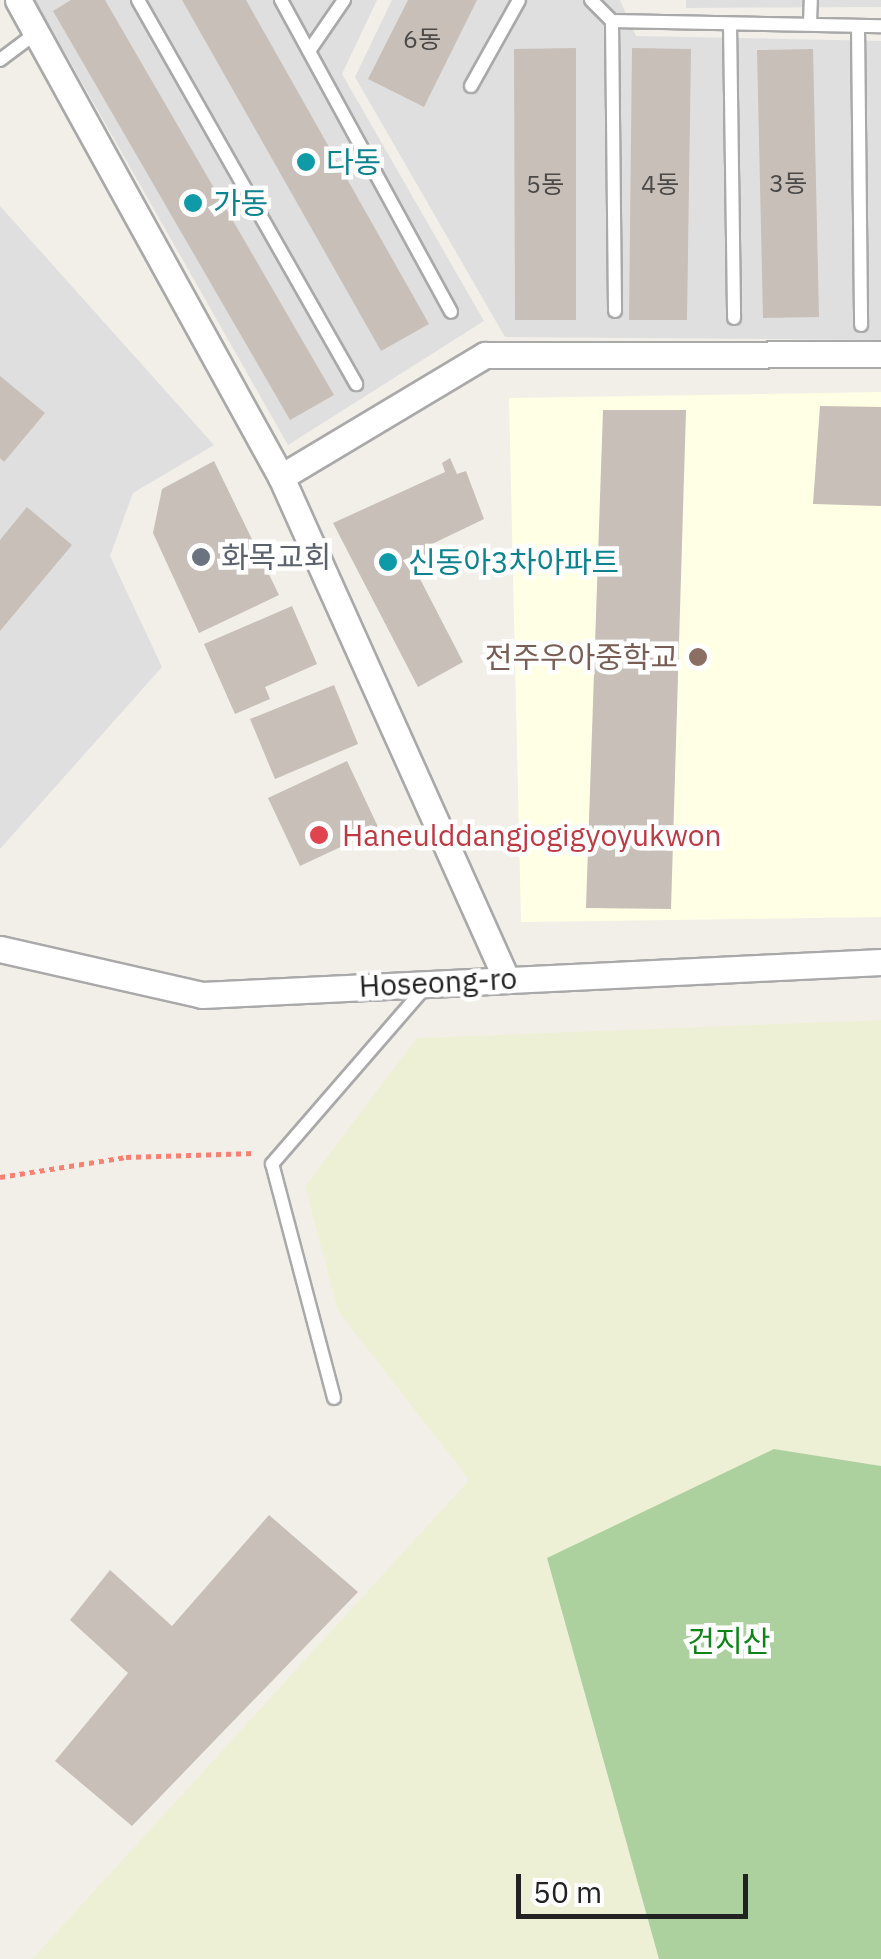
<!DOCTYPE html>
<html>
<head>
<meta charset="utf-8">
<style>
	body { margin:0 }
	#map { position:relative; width:881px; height:1959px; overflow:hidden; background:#f2efe9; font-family:"IBM Plex Sans","Noto Sans KR",sans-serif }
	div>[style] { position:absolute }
	.residential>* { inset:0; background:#e0dfdf }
	.education>* { inset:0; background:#ffffe5 }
	.farmland>* { inset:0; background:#eef0d5 }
	.forest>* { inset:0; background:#add19e }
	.building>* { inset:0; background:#c7bfb8 }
	.path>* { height:5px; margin-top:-2.5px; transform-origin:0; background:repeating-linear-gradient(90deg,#fa8072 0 5px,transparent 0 10px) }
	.roads { filter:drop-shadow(2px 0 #a9a9a9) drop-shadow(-2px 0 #a9a9a9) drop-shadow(0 2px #a9a9a9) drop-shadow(0 -2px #a9a9a9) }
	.service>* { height:12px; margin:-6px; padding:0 6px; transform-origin:6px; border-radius:6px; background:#fff }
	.minor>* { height:25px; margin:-12.5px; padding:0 12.5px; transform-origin:12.5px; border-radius:12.5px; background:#fff }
	.dots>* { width:28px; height:28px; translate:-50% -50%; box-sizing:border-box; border:5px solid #fff; border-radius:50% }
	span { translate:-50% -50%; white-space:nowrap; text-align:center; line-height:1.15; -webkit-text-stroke:9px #fff; paint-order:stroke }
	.number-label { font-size:25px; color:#4b4948 }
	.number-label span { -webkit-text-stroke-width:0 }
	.culture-label { font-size:30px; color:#0d838f }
	.left { translate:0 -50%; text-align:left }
	.worship-label { font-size:30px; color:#5b616d }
	.education-label { font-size:30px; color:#785e54 }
	.right { translate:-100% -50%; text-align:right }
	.health-label { font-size:30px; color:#be3a42 }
	.street-label { font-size:30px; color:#222 }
	.park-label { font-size:30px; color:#0c8416 }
	.scale { position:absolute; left:516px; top:1874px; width:232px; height:45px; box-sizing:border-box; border:5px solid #222; border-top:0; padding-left:12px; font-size:30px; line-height:35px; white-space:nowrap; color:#222; -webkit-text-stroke:8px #fff; paint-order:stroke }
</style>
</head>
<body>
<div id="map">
	<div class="residential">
		<i style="clip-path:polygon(35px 0,377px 0,342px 74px,484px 321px,288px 445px)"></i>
		<i style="clip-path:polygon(392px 0,620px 0,636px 36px,881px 41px,881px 340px,505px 337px,355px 77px)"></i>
		<i style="clip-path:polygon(686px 0,881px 0,881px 7px,686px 8px)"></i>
		<i style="clip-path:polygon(0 206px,214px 445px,133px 493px,110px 556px,162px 667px,0 849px)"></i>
	</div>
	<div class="education">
		<i style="clip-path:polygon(881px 392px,881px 917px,521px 922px,509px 398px)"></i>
	</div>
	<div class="farmland">
		<i style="clip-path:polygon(881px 1020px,881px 1466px,774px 1449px,547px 1559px,659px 1959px,32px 1959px,469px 1480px,338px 1311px,305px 1186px,417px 1038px)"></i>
	</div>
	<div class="forest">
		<i style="clip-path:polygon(774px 1449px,881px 1466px,881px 1959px,659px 1959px,547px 1558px)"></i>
	</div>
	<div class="building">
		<i style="clip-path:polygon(71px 0,105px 0,334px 395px,290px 420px,53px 11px)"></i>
		<i style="clip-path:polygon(182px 0,246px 0,429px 324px,381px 351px)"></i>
		<i style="clip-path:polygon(408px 0,477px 0,424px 107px,368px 79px)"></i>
		<i style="clip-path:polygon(576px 48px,576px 320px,515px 320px,514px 49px)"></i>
		<i style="clip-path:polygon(632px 48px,691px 49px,687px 320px,629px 320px)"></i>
		<i style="clip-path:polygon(813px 49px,819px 317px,763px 318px,757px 50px)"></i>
		<i style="clip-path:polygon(0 376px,45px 413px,4px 462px,0 458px)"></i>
		<i style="clip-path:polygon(820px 406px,881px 407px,881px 506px,813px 504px)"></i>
		<i style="clip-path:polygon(603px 410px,686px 410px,671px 909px,586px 908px)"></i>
		<i style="clip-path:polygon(450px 458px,457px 474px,466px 471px,484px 519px,428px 546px,419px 577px,463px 662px,418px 687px,333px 523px,445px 472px,442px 463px)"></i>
		<i style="clip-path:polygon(214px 461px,279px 595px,199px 633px,153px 533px,162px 489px)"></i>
		<i style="clip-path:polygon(27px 507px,72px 545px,0 631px,0 540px)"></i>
		<i style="clip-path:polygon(292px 606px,317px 664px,265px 687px,270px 699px,235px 714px,204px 644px)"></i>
		<i style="clip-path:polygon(334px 685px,358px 744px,275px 779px,250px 719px)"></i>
		<i style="clip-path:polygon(347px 761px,379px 829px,300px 866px,268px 798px)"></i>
		<i style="clip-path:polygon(269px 1515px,358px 1592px,132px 1826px,55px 1761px,128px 1673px,70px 1620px,110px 1570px,172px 1626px)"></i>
	</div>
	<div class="path">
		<i style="left:0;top:1177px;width:128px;rotate:-9deg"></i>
		<i style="left:126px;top:1157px;width:129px;rotate:-1.8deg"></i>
	</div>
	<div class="roads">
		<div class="service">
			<i style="left:138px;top:0;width:442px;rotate:60.4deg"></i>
			<i style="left:281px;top:0;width:355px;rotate:61.4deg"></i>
			<i style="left:591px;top:0;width:30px;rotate:45deg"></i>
			<i style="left:612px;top:21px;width:269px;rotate:1.1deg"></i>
			<i style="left:612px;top:21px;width:290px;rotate:89.4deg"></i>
			<i style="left:810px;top:23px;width:23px;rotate:-88deg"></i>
			<i style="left:730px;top:24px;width:294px;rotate:89.2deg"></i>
			<i style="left:858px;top:27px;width:298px;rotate:89.4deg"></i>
			<i style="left:309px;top:51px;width:62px;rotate:-55.5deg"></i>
			<i style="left:0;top:60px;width:45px;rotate:-36.9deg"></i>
			<i style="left:471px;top:86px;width:98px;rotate:-60.8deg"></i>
			<i style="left:334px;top:1398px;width:242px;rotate:-104.8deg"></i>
			<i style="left:272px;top:1164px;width:238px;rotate:-49.1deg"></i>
		</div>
		<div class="minor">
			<i style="left:18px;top:0;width:545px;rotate:61.13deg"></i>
			<i style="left:281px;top:477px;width:549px;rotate:65.82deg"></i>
			<i style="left:281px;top:477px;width:238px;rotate:-30.9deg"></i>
			<i style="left:485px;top:355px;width:396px;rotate:-0.1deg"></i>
			<i style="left:0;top:949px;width:207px;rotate:12.8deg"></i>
			<i style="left:202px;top:995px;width:680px;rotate:-2.78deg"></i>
		</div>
	</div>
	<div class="dots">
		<i style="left:306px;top:162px;background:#0f9aa8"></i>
		<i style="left:193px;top:203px;background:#0f9aa8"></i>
		<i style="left:201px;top:557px;background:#6b7280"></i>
		<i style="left:388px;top:562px;background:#0f9aa8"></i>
		<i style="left:698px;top:657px;background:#8d6e63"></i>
		<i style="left:319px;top:835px;background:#e0444e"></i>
	</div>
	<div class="number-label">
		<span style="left:422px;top:39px">6동</span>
		<span style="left:788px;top:183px">3동</span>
		<span style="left:545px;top:184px">5동</span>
		<span style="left:660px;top:184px">4동</span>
	</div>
	<div class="culture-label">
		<span class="left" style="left:326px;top:162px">다동</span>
		<span class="left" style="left:213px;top:203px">가동</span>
		<span class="left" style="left:408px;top:562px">신동아3차아파트</span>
	</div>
	<div class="worship-label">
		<span class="left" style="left:221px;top:557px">화목교회</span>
	</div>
	<div class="education-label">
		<span class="right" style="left:678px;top:657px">전주우아중학교</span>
	</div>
	<div class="health-label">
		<span class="left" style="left:342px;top:835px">Haneulddangjogigyoyukwon</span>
	</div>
	<div class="street-label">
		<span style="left:438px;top:982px;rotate:-3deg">Hoseong-ro</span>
	</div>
	<div class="park-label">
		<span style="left:729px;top:1641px">건지산</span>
	</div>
	<div class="scale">50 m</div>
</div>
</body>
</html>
